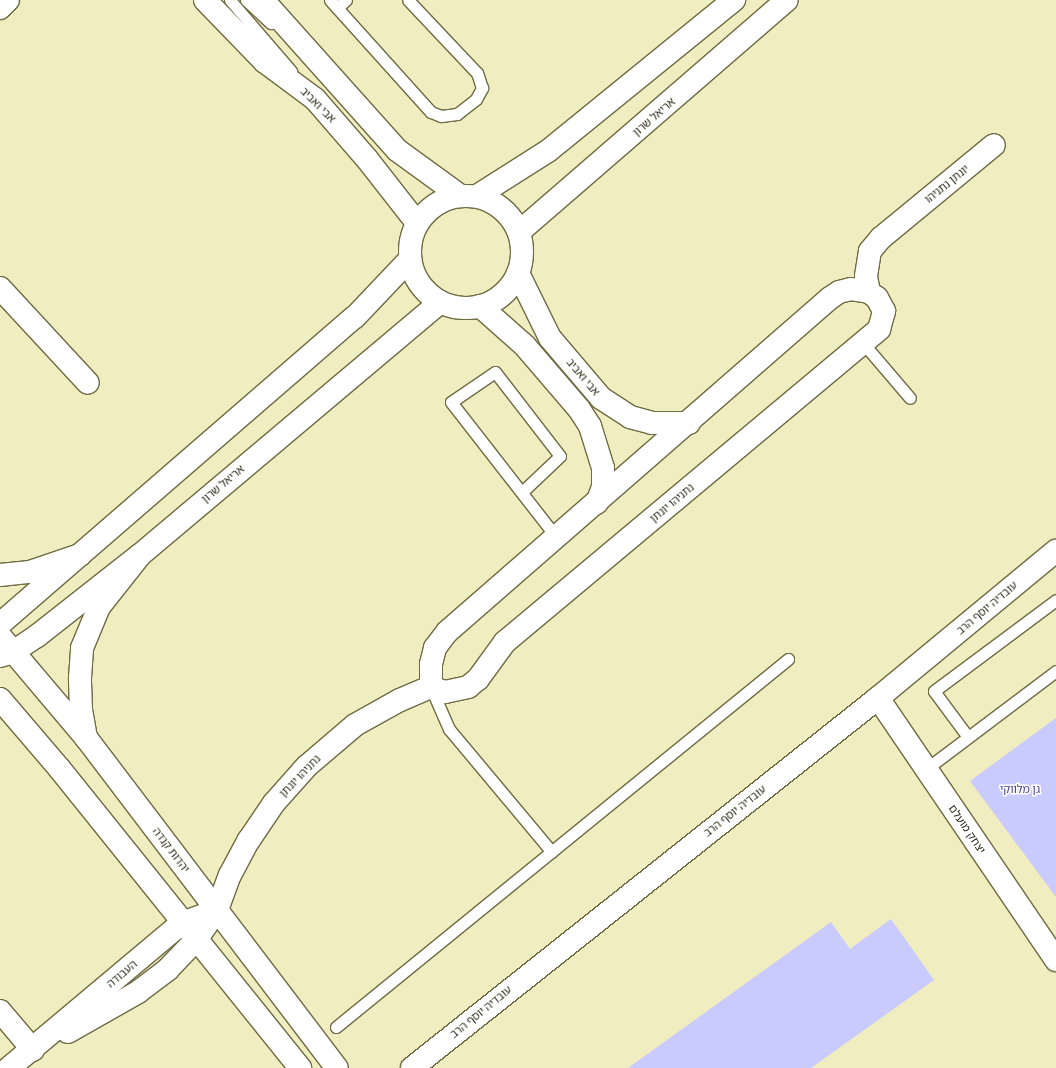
<!DOCTYPE html>
<html>
<head>
<meta charset="utf-8">
<style>
	body { margin:0 }
	#map { position:relative; width:1056px; height:1068px; overflow:hidden; background:#f0edc1; font-family:Ubuntu,"Noto Sans Hebrew",sans-serif }
	div>[style] { position:absolute }
	.green>* { inset:0; background:#c9cafd }
	.roads { filter:drop-shadow(1px 0 #6f6b43) drop-shadow(-1px 0 #6f6b43) drop-shadow(0 1px #6f6b43) drop-shadow(0 -1px #6f6b43) }
	.service>* { height:11px; margin:-5.5px; padding:0 5.5px; transform-origin:5.5px; border-radius:5.5px; background:#fff }
	.minor>* { height:22px; margin:-11px; padding:0 11px; transform-origin:11px; border-radius:11px; background:#fff }
	.minor>.ring { margin:-11px; padding:0; box-sizing:content-box; background:none; border:22px solid #fff; border-radius:50% }
	.tertiary>* { height:22px; margin:-11px; padding:0 11px; transform-origin:11px; border-radius:11px; background:#fff }
	.secondary>* { height:22px; margin:-11px; padding:0 11px; transform-origin:11px; border-radius:11px; background:#fff }
	span { translate:-50% -50%; white-space:nowrap; text-align:center; line-height:1.15; -webkit-text-stroke:3px #fff; paint-order:stroke }
	.street-label { font-size:11px; color:#201f0e }
	.park-label { font-size:11px; color:#423a89 }
</style>
</head>
<body>
<div id="map">
	<div class="green">
		<i style="clip-path:polygon(1056px 718px,1056px 897px,970px 781px)"></i>
		<i style="clip-path:polygon(891px 919px,934px 980px,811px 1068px,628px 1068px,831px 922px,850px 949px)"></i>
	</div>
	<div class="roads">
		<div class="service">
			<i style="left:230px;top:0;width:94px;rotate:49.3deg"></i>
			<i style="left:246px;top:0;width:34px;rotate:43deg"></i>
			<i style="left:330px;top:0;width:151px;rotate:48deg"></i>
			<i style="left:431px;top:112px;width:11px;rotate:22deg"></i>
			<i style="left:441px;top:116px;width:16px;rotate:-7deg"></i>
			<i style="left:457px;top:114px;width:24px;rotate:-38deg"></i>
			<i style="left:476px;top:99px;width:13px;rotate:-61deg"></i>
			<i style="left:482px;top:88px;width:16px;rotate:-108deg"></i>
			<i style="left:477px;top:73px;width:100px;rotate:-133.4deg"></i>
			<i style="left:337px;top:8px;width:12px;rotate:-42deg"></i>
			<i style="left:863px;top:343px;width:72px;rotate:49.5deg"></i>
			<i style="left:522px;top:492px;width:52px;rotate:-43.5deg"></i>
			<i style="left:560px;top:456px;width:106px;rotate:-127.7deg"></i>
			<i style="left:495px;top:372px;width:53px;rotate:145.7deg"></i>
			<i style="left:451px;top:402px;width:172px;rotate:52.1deg"></i>
			<i style="left:431px;top:688px;width:45px;rotate:66.3deg"></i>
			<i style="left:449px;top:729px;width:160px;rotate:50.1deg"></i>
			<i style="left:968px;top:737px;width:57px;rotate:-126.5deg"></i>
			<i style="left:934px;top:691px;width:152px;rotate:-36.7deg"></i>
			<i style="left:926px;top:769px;width:163px;rotate:-37deg"></i>
			<i style="left:336px;top:1027px;width:583px;rotate:-39.15deg"></i>
		</div>
		<div class="minor">
			<i style="left:205px;top:0;width:86px;rotate:45.9deg"></i>
			<i style="left:265px;top:62px;width:62px;rotate:36.5deg"></i>
			<i style="left:315px;top:99px;width:79px;rotate:49.1deg"></i>
			<i style="left:367px;top:159px;width:81px;rotate:52deg"></i>
			<i style="left:263px;top:0;width:201px;rotate:48.2deg"></i>
			<i style="left:397px;top:150px;width:77px;rotate:36deg"></i>
			<i style="left:0;top:8px;width:11px;rotate:-45deg"></i>
			<i class="ring" style="left:410px;top:196px;width:90px;height:90px"></i>
			<i style="left:477px;top:196px;width:84px;rotate:-32.4deg"></i>
			<i style="left:548px;top:151px;width:240px;rotate:-39.1deg"></i>
			<i style="left:519px;top:232px;width:354px;rotate:-40.9deg"></i>
			<i style="left:518px;top:273px;width:72px;rotate:63.8deg"></i>
			<i style="left:550px;top:338px;width:79px;rotate:49.6deg"></i>
			<i style="left:601px;top:398px;width:35px;rotate:33deg"></i>
			<i style="left:630px;top:417px;width:23px;rotate:15deg"></i>
			<i style="left:652px;top:423px;width:37px"></i>
			<i style="left:0;top:288px;width:129px;rotate:47.2deg"></i>
			<i style="left:869px;top:292px;width:18px;rotate:-171deg"></i>
			<i style="left:851px;top:289px;width:12px;rotate:166deg"></i>
			<i style="left:839px;top:292px;width:11px;rotate:146deg"></i>
			<i style="left:830px;top:298px;width:508px;rotate:138.91deg"></i>
			<i style="left:447px;top:632px;width:20px;rotate:127deg"></i>
			<i style="left:435px;top:648px;width:16px;rotate:104deg"></i>
			<i style="left:431px;top:664px;width:23px;rotate:90deg"></i>
			<i style="left:431px;top:687px;width:15px;rotate:20deg"></i>
			<i style="left:445px;top:692px;width:24px;rotate:-12deg"></i>
			<i style="left:468px;top:687px;width:13px;rotate:-39deg"></i>
			<i style="left:478px;top:679px;width:46px;rotate:-53.9deg"></i>
			<i style="left:505px;top:642px;width:488px;rotate:-39.9deg"></i>
			<i style="left:879px;top:329px;width:19px;rotate:-74deg"></i>
			<i style="left:884px;top:311px;width:15px;rotate:-118deg"></i>
			<i style="left:877px;top:298px;width:10px;rotate:-143deg"></i>
			<i style="left:869px;top:292px;width:16px;rotate:-101deg"></i>
			<i style="left:866px;top:276px;width:25px;rotate:-81deg"></i>
			<i style="left:870px;top:251px;width:17px;rotate:-50deg"></i>
			<i style="left:881px;top:238px;width:146px;rotate:-39.5deg"></i>
			<i style="left:480px;top:306px;width:60px;rotate:41.6deg"></i>
			<i style="left:525px;top:346px;width:83px;rotate:49.4deg"></i>
			<i style="left:579px;top:409px;width:20px;rotate:57deg"></i>
			<i style="left:590px;top:426px;width:44px;rotate:72.8deg"></i>
			<i style="left:603px;top:468px;width:19px;rotate:90deg"></i>
			<i style="left:603px;top:487px;width:17px;rotate:111deg"></i>
			<i style="left:0;top:624px;width:469px;rotate:-40.9deg"></i>
			<i style="left:355px;top:317px;width:80px;rotate:-46.5deg"></i>
			<i style="left:0;top:656px;width:14px;rotate:-17deg"></i>
			<i style="left:13px;top:652px;width:29px;rotate:-34deg"></i>
			<i style="left:37px;top:636px;width:131px;rotate:-38.2deg"></i>
			<i style="left:140px;top:555px;width:392px;rotate:-40.1deg"></i>
			<i style="left:878px;top:698px;width:317px;rotate:55.8deg"></i>
			<i style="left:217px;top:910px;width:37px;rotate:-70deg"></i>
			<i style="left:230px;top:875px;width:40px;rotate:-62deg"></i>
			<i style="left:249px;top:840px;width:45px;rotate:-56deg"></i>
			<i style="left:274px;top:803px;width:50px;rotate:-48.3deg"></i>
			<i style="left:307px;top:766px;width:63px;rotate:-40.5deg"></i>
			<i style="left:355px;top:725px;width:51px;rotate:-29.1deg"></i>
			<i style="left:400px;top:700px;width:34px;rotate:-23deg"></i>
			<i style="left:0;top:1011px;width:51px;rotate:49.8deg"></i>
			<i style="left:412px;top:1068px;width:595px;rotate:-38.45deg"></i>
			<i style="left:878px;top:698px;width:231px;rotate:-39.6deg"></i>
		</div>
		<div class="tertiary">
			<i style="left:68px;top:1032px;width:81px;rotate:-29.7deg"></i>
			<i style="left:138px;top:992px;width:38px;rotate:-37deg"></i>
			<i style="left:168px;top:969px;width:40px;rotate:-46deg"></i>
			<i style="left:196px;top:940px;width:19px;rotate:-55deg"></i>
			<i style="left:9px;top:1068px;width:226px;rotate:-40deg"></i>
			<i style="left:182px;top:923px;width:37px;rotate:-20deg"></i>
		</div>
		<div class="secondary">
			<i style="left:0;top:575px;width:30px;rotate:-6deg"></i>
			<i style="left:30px;top:572px;width:53px;rotate:-18.8deg"></i>
			<i style="left:0;top:636px;width:135px;rotate:49.8deg"></i>
			<i style="left:87px;top:739px;width:413px;rotate:52.8deg"></i>
			<i style="left:0;top:699px;width:91px;rotate:49.5deg"></i>
			<i style="left:59px;top:768px;width:385px;rotate:51.2deg"></i>
			<i style="left:86px;top:738px;width:28px;rotate:-100deg"></i>
			<i style="left:81px;top:710px;width:32px;rotate:-92deg"></i>
			<i style="left:80px;top:678px;width:30px;rotate:-86deg"></i>
			<i style="left:82px;top:648px;width:44px;rotate:-67.5deg"></i>
			<i style="left:99px;top:607px;width:66px;rotate:-51.7deg"></i>
		</div>
	</div>
	<div class="street-label">
		<span style="left:318px;top:105px;rotate:45deg">אבי ואביב</span>
		<span style="left:654px;top:117px;rotate:-41deg">אריאל שרון</span>
		<span style="left:947px;top:184px;rotate:-39deg">יונתן נתניהו</span>
		<span style="left:583px;top:377px;rotate:50deg">אבי ואביב</span>
		<span style="left:223px;top:484px;rotate:-40deg">אריאל שרון</span>
		<span style="left:672px;top:503px;rotate:-40deg">נתניהו יונתן</span>
		<span style="left:987px;top:608px;rotate:-40deg">עובדיה יוסף הרב</span>
		<span style="left:300px;top:776px;rotate:-46deg">נתניהו יונתן</span>
		<span style="left:735px;top:811px;rotate:-38deg">עובדיה יוסף הרב</span>
		<span style="left:967px;top:829px;rotate:56deg">יצחק מועלם</span>
		<span style="left:171px;top:850px;rotate:53deg">יהדות קנדה</span>
		<span style="left:122px;top:974px;rotate:-40deg">העבודה</span>
		<span style="left:481px;top:1012px;rotate:-39deg">עובדיה יוסף הרב</span>
	</div>
	<div class="park-label">
		<span style="left:1020px;top:789px">גן מלווקי</span>
	</div>
</div>
</body>
</html>
